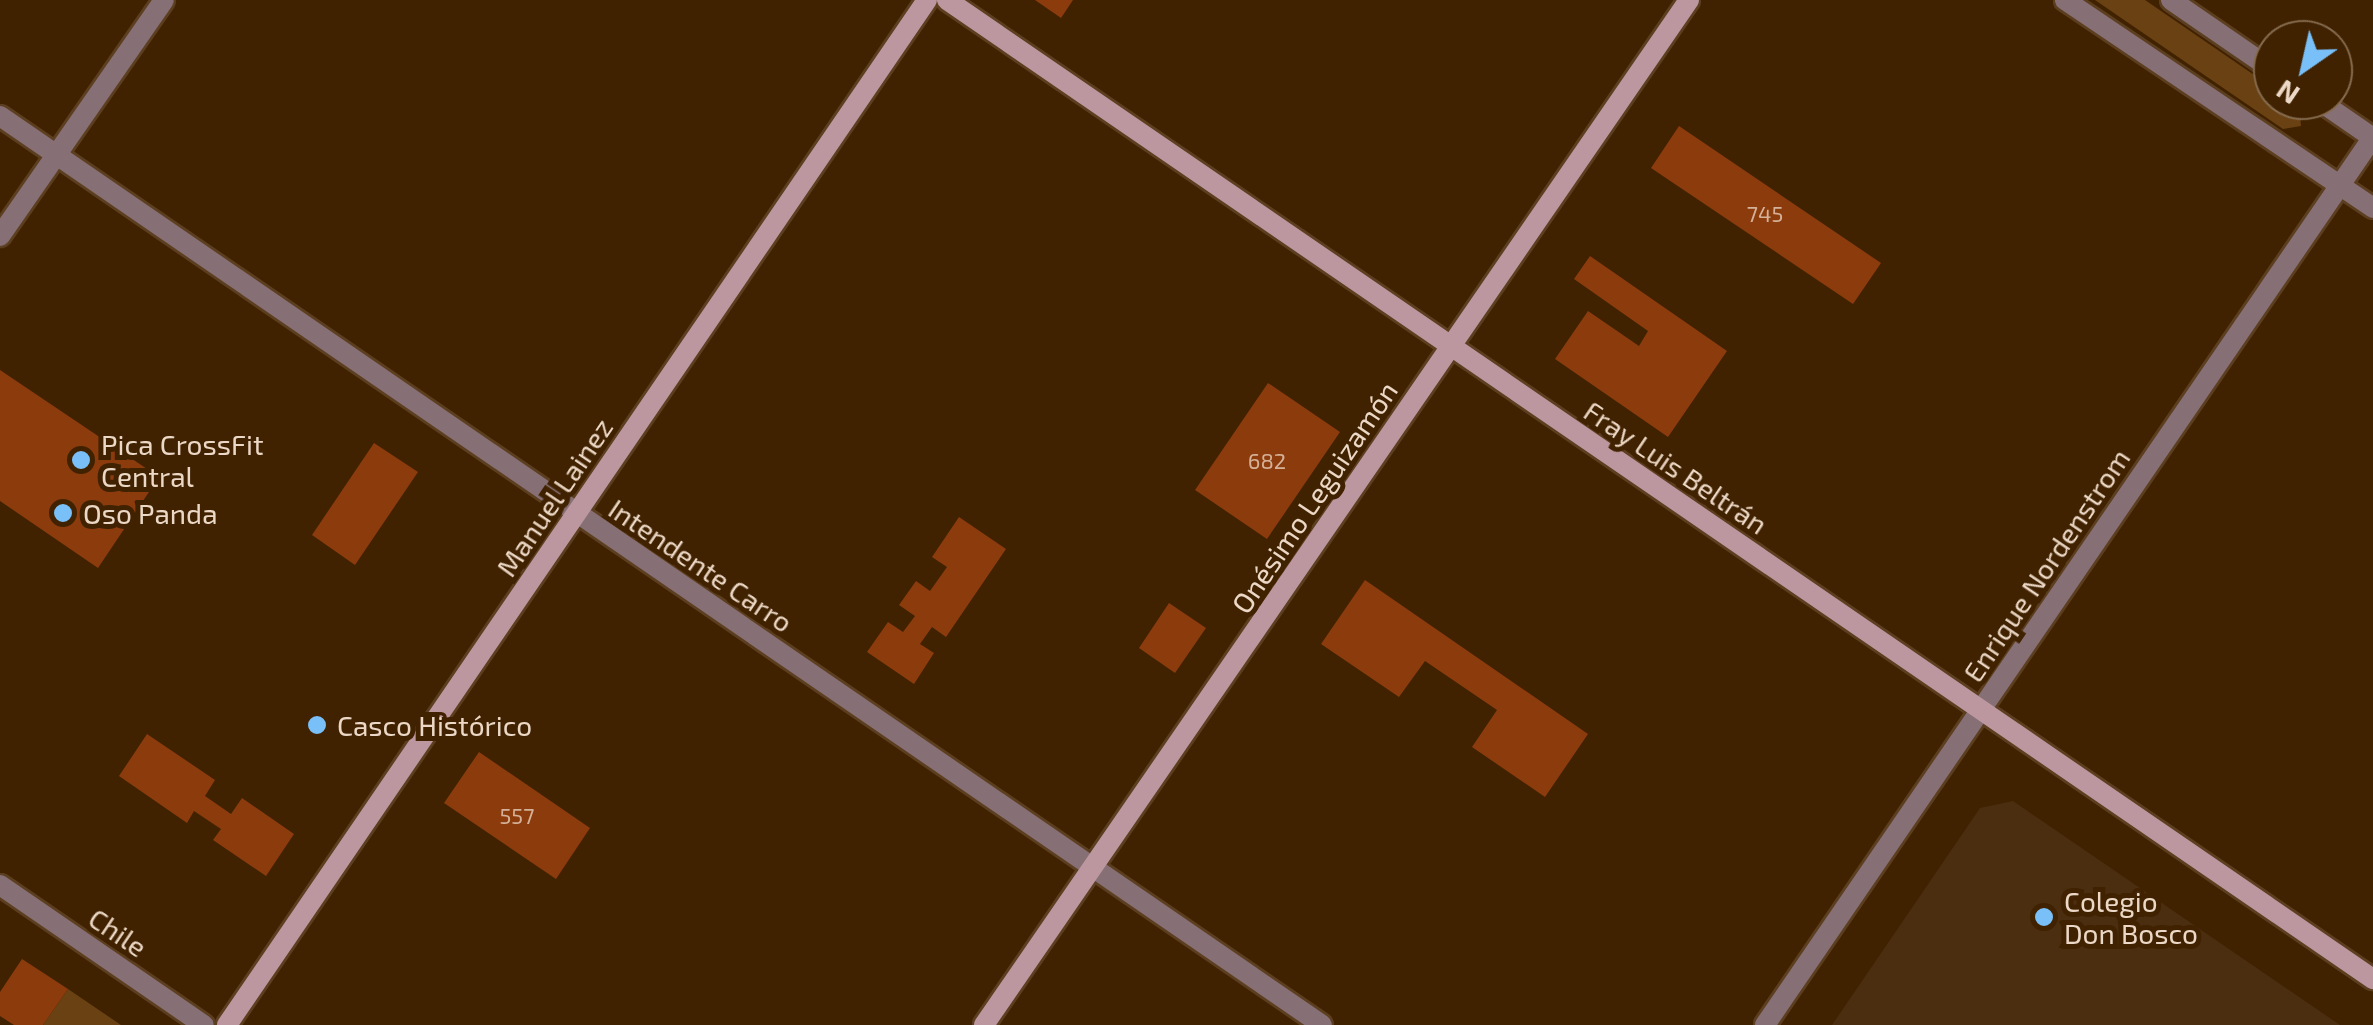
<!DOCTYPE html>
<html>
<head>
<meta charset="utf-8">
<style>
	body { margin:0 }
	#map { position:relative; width:2373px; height:1025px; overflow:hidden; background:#402200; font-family:"Exo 2",sans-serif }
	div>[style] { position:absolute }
	.built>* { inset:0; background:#4b2e10 }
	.green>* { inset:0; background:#6a4112 }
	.building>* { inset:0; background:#8c3b0d }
	.roads { filter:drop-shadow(2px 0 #5c3f20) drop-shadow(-2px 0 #5c3f20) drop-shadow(0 2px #5c3f20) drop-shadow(0 -2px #5c3f20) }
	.street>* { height:20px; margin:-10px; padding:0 10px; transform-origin:10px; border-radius:10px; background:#877075 }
	.secondary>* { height:20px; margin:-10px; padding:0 10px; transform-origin:10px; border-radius:10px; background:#bc979f }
	.dots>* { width:28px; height:28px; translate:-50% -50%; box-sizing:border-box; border:5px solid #402200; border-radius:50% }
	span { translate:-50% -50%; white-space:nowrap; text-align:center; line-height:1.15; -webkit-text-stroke:10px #402200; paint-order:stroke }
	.number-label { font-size:22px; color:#d4b198 }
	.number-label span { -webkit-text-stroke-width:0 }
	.poi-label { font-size:28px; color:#ecd8c6 }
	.left { translate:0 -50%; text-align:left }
	.street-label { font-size:28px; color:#ecd8c6 }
	.north { position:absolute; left:2253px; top:20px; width:100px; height:100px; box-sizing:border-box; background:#402200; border:2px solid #856b4f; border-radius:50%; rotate:214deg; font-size:28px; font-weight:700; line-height:40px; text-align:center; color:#ecd8c6 }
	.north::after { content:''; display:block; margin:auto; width:35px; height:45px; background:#79bff8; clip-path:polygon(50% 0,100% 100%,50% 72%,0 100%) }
</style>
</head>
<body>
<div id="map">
	<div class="built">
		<i style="clip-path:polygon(2013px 801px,2340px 1025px,1832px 1025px,1980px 808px)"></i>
	</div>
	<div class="green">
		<i style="clip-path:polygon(2095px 0,2145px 0,2273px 88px,2273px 100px,2299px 105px,2301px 126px,2283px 129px)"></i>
		<i style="clip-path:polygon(68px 989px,121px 1025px,43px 1025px)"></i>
	</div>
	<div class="building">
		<i style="clip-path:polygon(1035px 0,1073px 0,1061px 18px)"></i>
		<i style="clip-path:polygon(1679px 126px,1881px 263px,1853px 304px,1651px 168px)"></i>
		<i style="clip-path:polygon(1590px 256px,1727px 351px,1668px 437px,1555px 359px,1588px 311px,1639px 346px,1648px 331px,1574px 279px)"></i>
		<i style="clip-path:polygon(0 370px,159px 477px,98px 568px,0 501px)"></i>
		<i style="clip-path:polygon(1268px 383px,1340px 432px,1267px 539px,1195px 490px)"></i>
		<i style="clip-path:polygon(374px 443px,418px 472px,355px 565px,312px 535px)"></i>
		<i style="clip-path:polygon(959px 517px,1006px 549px,946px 637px,932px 627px,920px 644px,934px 653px,914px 684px,867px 652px,888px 622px,903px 632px,915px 616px,899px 605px,916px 581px,930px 591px,947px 567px,932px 557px)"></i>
		<i style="clip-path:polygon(1365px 580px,1588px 734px,1545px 797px,1472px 747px,1497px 710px,1425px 661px,1399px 697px,1321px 644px)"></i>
		<i style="clip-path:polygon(1169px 603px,1206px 628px,1175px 673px,1139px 648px)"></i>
		<i style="clip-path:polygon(147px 734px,215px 780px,205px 796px,231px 814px,242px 798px,294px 834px,266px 876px,213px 840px,221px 829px,194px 811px,187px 823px,119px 776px)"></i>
		<i style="clip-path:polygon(479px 752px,590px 828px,556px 879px,444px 803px)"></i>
		<i style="clip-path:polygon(22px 959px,68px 989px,43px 1025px,14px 1025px,0 1016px,0 992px)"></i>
	</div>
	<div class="roads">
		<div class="street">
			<i style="left:2065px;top:0;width:372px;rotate:34deg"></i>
			<i style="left:2171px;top:0;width:124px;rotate:34.5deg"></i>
			<i style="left:2318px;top:100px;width:67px;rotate:34.6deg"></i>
			<i style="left:0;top:116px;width:1604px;rotate:34.51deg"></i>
			<i style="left:0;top:236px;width:287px;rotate:-55.2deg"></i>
			<i style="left:0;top:885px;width:247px;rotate:34.5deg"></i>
			<i style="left:1765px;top:1025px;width:1076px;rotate:-55.6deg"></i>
		</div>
		<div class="secondary">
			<i style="left:947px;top:0;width:1730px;rotate:34.47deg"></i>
			<i style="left:227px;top:1025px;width:1241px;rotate:-55.67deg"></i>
			<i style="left:984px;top:1025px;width:1244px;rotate:-55.48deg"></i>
		</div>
	</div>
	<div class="dots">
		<i style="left:81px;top:460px;background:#79bff8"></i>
		<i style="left:63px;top:513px;background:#79bff8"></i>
		<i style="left:317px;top:725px;background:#79bff8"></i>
		<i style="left:2044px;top:917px;background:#79bff8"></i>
	</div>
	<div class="number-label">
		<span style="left:1765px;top:214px">745</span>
		<span style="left:1267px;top:461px">682</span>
		<span style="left:517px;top:816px">557</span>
	</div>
	<div class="poi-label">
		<span class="left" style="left:101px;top:460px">Pica CrossFit<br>Central</span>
		<span class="left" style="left:83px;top:513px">Oso Panda</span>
		<span class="left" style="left:337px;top:725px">Casco Histórico</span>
		<span class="left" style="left:2064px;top:917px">Colegio<br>Don Bosco</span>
	</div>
	<div class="street-label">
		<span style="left:1676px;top:467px;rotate:34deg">Fray Luis Beltrán</span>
		<span style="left:554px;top:497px;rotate:-56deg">Manuel Lainez</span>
		<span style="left:1314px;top:497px;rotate:-56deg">Onésimo Leguizamón</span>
		<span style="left:701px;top:565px;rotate:34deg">Intendente Carro</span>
		<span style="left:2046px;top:565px;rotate:-56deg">Enrique Nordenstrom</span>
		<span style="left:118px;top:932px;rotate:34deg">Chile</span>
	</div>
	<div class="north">N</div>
</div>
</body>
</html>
